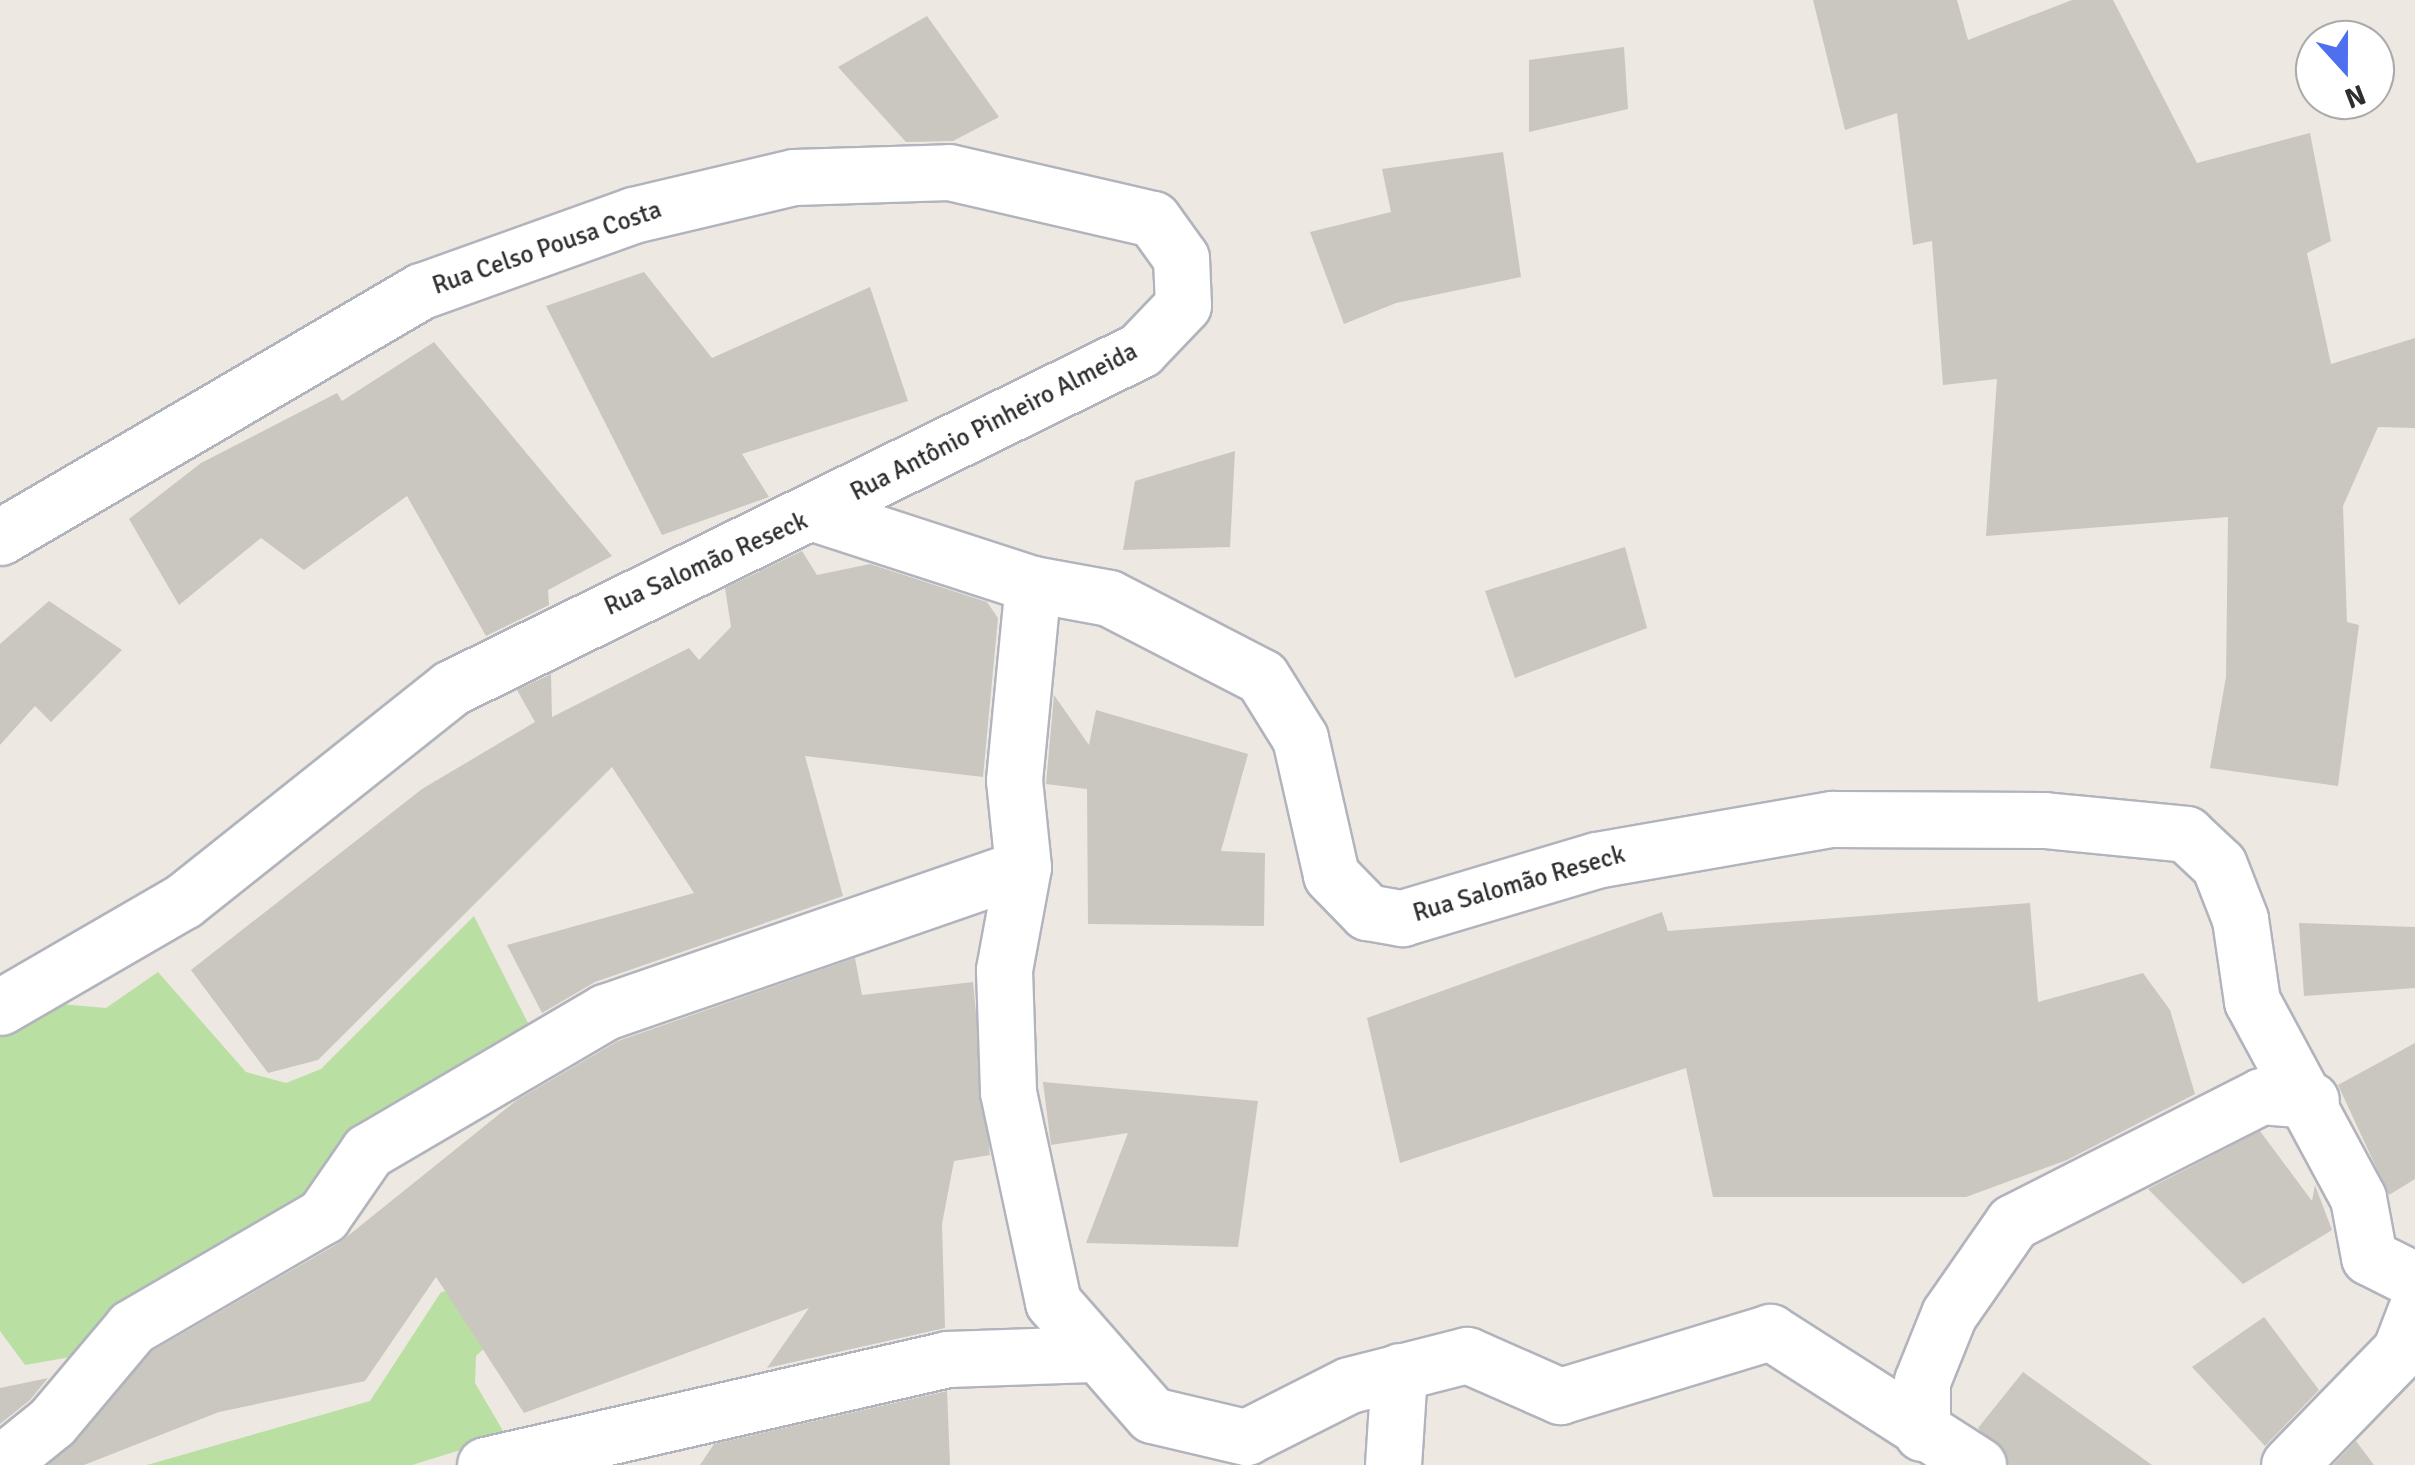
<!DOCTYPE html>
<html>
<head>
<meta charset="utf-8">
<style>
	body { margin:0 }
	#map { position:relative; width:2415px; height:1465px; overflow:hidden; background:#eee8e2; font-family:Signika,sans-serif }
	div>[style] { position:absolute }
	.green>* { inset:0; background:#b9e0a2 }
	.building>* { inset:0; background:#cac6c0 }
	.roads { filter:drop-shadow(2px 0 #b2b4bd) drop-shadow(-2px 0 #b2b4bd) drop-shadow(0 2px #b2b4bd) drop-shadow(0 -2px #b2b4bd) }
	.street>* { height:55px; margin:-27.5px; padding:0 27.5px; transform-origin:27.5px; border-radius:27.5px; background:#fff }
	span { translate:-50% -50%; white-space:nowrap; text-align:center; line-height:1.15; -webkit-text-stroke:8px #fff; paint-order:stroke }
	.street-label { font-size:25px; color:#2e2e2e }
	.north { position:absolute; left:2295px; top:20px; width:100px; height:100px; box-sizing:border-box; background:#fff; border:2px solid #ababab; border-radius:50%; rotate:159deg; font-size:28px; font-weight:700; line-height:40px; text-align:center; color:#2e2e2e }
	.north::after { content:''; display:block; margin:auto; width:35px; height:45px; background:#4e70ee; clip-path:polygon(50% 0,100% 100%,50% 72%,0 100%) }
</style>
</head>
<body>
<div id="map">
	<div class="green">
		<i style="clip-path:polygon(474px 916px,532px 1031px,88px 1354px,25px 1365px,0 1331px,0 1022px,49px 1003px,106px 1008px,158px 972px,246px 1072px,286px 1083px,321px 1069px)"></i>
		<i style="clip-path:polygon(574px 1267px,476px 1356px,475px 1383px,506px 1436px,412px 1465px,147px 1465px,370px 1401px,441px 1292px)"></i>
	</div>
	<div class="building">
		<i style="clip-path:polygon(1813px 0,1957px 0,1968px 40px,2072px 0,2113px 0,2197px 163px,2310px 133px,2331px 241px,2307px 253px,2331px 364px,2415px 338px,2415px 428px,2378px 427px,2343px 506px,2347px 622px,2359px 625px,2338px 786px,2210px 768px,2226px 677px,2228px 517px,1986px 536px,1997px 379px,1943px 385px,1932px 241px,1913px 245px,1897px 113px,1845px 130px)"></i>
		<i style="clip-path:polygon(927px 16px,999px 117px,953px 141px,906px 142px,838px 67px)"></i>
		<i style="clip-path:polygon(1624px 47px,1628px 109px,1529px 132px,1529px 60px)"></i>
		<i style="clip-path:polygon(1503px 152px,1521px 277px,1396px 303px,1344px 324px,1310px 232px,1391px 212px,1382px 169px)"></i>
		<i style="clip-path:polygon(644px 272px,712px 358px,870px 287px,908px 401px,742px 454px,769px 497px,662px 535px,546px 306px)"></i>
		<i style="clip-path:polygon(434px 342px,612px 556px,548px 590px,549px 605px,486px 636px,407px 496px,304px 570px,261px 538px,179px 605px,129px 519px,201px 463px,337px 393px,342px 401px)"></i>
		<i style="clip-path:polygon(1235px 451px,1230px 547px,1123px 550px,1135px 481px)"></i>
		<i style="clip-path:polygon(1625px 547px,1647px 628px,1515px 678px,1485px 591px)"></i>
		<i style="clip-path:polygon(802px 551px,817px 575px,870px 564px,987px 602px,998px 618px,983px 777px,805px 756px,843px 896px,595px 982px,542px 1013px,507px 945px,694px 893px,612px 767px,318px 1060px,268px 1073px,191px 970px,422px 789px,535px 722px,517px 690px,551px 674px,552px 717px,689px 648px,699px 660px,731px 627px,725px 588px)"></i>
		<i style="clip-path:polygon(49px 601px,122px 650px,51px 722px,35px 706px,0 745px,0 644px)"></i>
		<i style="clip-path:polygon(1054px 695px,1089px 745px,1096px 710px,1248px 754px,1221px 851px,1265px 853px,1264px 926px,1088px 924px,1087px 789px,1046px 784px)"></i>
		<i style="clip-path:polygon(2030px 903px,2038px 1002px,2143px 973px,2170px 1010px,2195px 1094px,2067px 1160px,1966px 1197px,1713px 1197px,1686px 1068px,1400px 1163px,1367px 1018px,1662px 912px,1668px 931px)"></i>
		<i style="clip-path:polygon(2299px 923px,2415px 927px,2415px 988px,2304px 996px)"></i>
		<i style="clip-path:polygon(855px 958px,862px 995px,973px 982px,990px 1155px,954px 1161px,942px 1224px,945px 1328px,767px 1368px,809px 1308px,524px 1413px,436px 1277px,365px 1381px,219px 1412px,84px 1465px,48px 1465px,152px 1351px,339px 1243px,517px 1100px,618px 1041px)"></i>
		<i style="clip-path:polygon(2415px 1043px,2415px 1179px,2389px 1195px,2338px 1085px)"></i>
		<i style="clip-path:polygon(1038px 1044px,1043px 1082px,1258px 1101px,1238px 1247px,1086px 1243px,1128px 1133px,1051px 1145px)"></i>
		<i style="clip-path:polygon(2260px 1131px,2312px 1201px,2315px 1185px,2332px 1230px,2243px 1284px,2148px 1189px)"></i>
		<i style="clip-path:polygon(2264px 1317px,2319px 1390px,2265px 1446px,2192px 1367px)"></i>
		<i style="clip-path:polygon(2023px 1372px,2152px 1465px,2009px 1465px,1978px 1428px)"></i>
		<i style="clip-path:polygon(48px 1378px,30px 1400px,0 1424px,0 1388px)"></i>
		<i style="clip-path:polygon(947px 1391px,950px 1465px,700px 1465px,714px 1444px)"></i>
		<i style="clip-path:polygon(2356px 1441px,2374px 1465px,2333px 1465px)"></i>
	</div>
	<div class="roads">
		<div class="street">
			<i style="left:817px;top:514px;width:227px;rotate:18deg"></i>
			<i style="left:1033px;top:584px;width:77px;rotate:10.4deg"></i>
			<i style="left:1109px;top:598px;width:172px;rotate:27.3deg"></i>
			<i style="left:1262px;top:677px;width:72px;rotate:58.1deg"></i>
			<i style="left:1300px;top:738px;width:140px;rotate:77.2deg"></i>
			<i style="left:1331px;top:875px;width:52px;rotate:45.8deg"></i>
			<i style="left:1367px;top:912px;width:36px;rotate:10deg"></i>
			<i style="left:1402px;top:918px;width:202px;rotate:-16.6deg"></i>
			<i style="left:1596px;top:860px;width:240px;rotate:-9.9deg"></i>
			<i style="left:1832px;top:819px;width:212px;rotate:0.3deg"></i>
			<i style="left:2044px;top:820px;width:143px;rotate:5.6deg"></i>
			<i style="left:2186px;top:834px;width:45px;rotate:43.2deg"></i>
			<i style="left:2219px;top:865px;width:58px;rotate:68.7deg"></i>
			<i style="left:2240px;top:919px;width:83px;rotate:81.7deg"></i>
			<i style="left:2252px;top:1001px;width:224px;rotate:61.7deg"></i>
			<i style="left:2358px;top:1198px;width:60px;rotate:79.4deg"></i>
			<i style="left:2369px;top:1257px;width:51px;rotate:26.6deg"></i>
			<i style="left:0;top:537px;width:488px;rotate:-30.3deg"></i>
			<i style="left:421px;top:291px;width:225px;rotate:-19.7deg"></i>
			<i style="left:633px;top:215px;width:165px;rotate:-13.3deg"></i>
			<i style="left:794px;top:177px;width:155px;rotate:-1.8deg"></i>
			<i style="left:949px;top:172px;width:209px;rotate:13deg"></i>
			<i style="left:1153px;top:219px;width:48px;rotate:54.3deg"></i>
			<i style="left:1181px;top:258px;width:47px;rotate:87.6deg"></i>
			<i style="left:1183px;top:305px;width:62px;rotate:133.7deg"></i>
			<i style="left:1140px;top:350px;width:767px;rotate:153.87deg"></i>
			<i style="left:451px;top:688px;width:342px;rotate:141.5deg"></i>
			<i style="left:183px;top:901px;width:211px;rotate:149.9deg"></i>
			<i style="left:1023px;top:867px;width:87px;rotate:-95.9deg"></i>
			<i style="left:1014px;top:780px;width:197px;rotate:-84.5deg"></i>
			<i style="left:1922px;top:1433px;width:52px;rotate:-90deg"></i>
			<i style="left:1922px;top:1381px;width:72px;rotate:-68.1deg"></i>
			<i style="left:1949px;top:1314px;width:112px;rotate:-55.2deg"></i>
			<i style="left:2013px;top:1222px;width:278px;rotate:-26.9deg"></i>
			<i style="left:2261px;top:1096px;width:50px;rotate:4.6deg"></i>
			<i style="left:0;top:1464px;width:67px;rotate:-38.9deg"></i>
			<i style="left:52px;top:1422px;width:124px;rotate:-49.9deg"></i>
			<i style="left:132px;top:1327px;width:221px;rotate:-30.2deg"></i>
			<i style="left:323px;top:1216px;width:79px;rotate:-55.3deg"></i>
			<i style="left:368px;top:1151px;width:275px;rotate:-30.4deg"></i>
			<i style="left:605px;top:1012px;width:442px;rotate:-19.1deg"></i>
			<i style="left:1023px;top:867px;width:105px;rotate:100.5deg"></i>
			<i style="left:1004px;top:970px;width:122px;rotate:88.1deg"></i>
			<i style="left:1008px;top:1092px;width:215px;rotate:77.9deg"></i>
			<i style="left:1053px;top:1302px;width:150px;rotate:48.8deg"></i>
			<i style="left:1152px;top:1415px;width:97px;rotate:13.2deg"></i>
			<i style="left:1246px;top:1437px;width:115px;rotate:-26.8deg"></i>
			<i style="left:1349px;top:1385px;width:122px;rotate:-14.3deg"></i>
			<i style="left:1467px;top:1355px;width:102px;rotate:23.8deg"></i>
			<i style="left:1560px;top:1396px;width:220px;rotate:-16.9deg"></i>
			<i style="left:1770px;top:1332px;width:247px;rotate:32.6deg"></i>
			<i style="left:485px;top:1465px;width:474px;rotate:-12.9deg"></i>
			<i style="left:947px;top:1359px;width:145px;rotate:-2deg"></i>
			<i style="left:1393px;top:1465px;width:94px;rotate:-86.3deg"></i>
			<i style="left:2289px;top:1465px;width:159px;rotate:-45.8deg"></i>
			<i style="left:2400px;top:1351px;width:42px;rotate:-69deg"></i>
		</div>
	</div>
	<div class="street-label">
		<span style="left:547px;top:248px;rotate:-19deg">Rua Celso Pousa Costa</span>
		<span style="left:994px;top:422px;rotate:-27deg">Rua Antônio Pinheiro Almeida</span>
		<span style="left:706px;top:564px;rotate:-24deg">Rua Salomão Reseck</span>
		<span style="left:1519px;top:884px;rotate:-16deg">Rua Salomão Reseck</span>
	</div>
	<div class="north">N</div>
</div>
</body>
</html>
